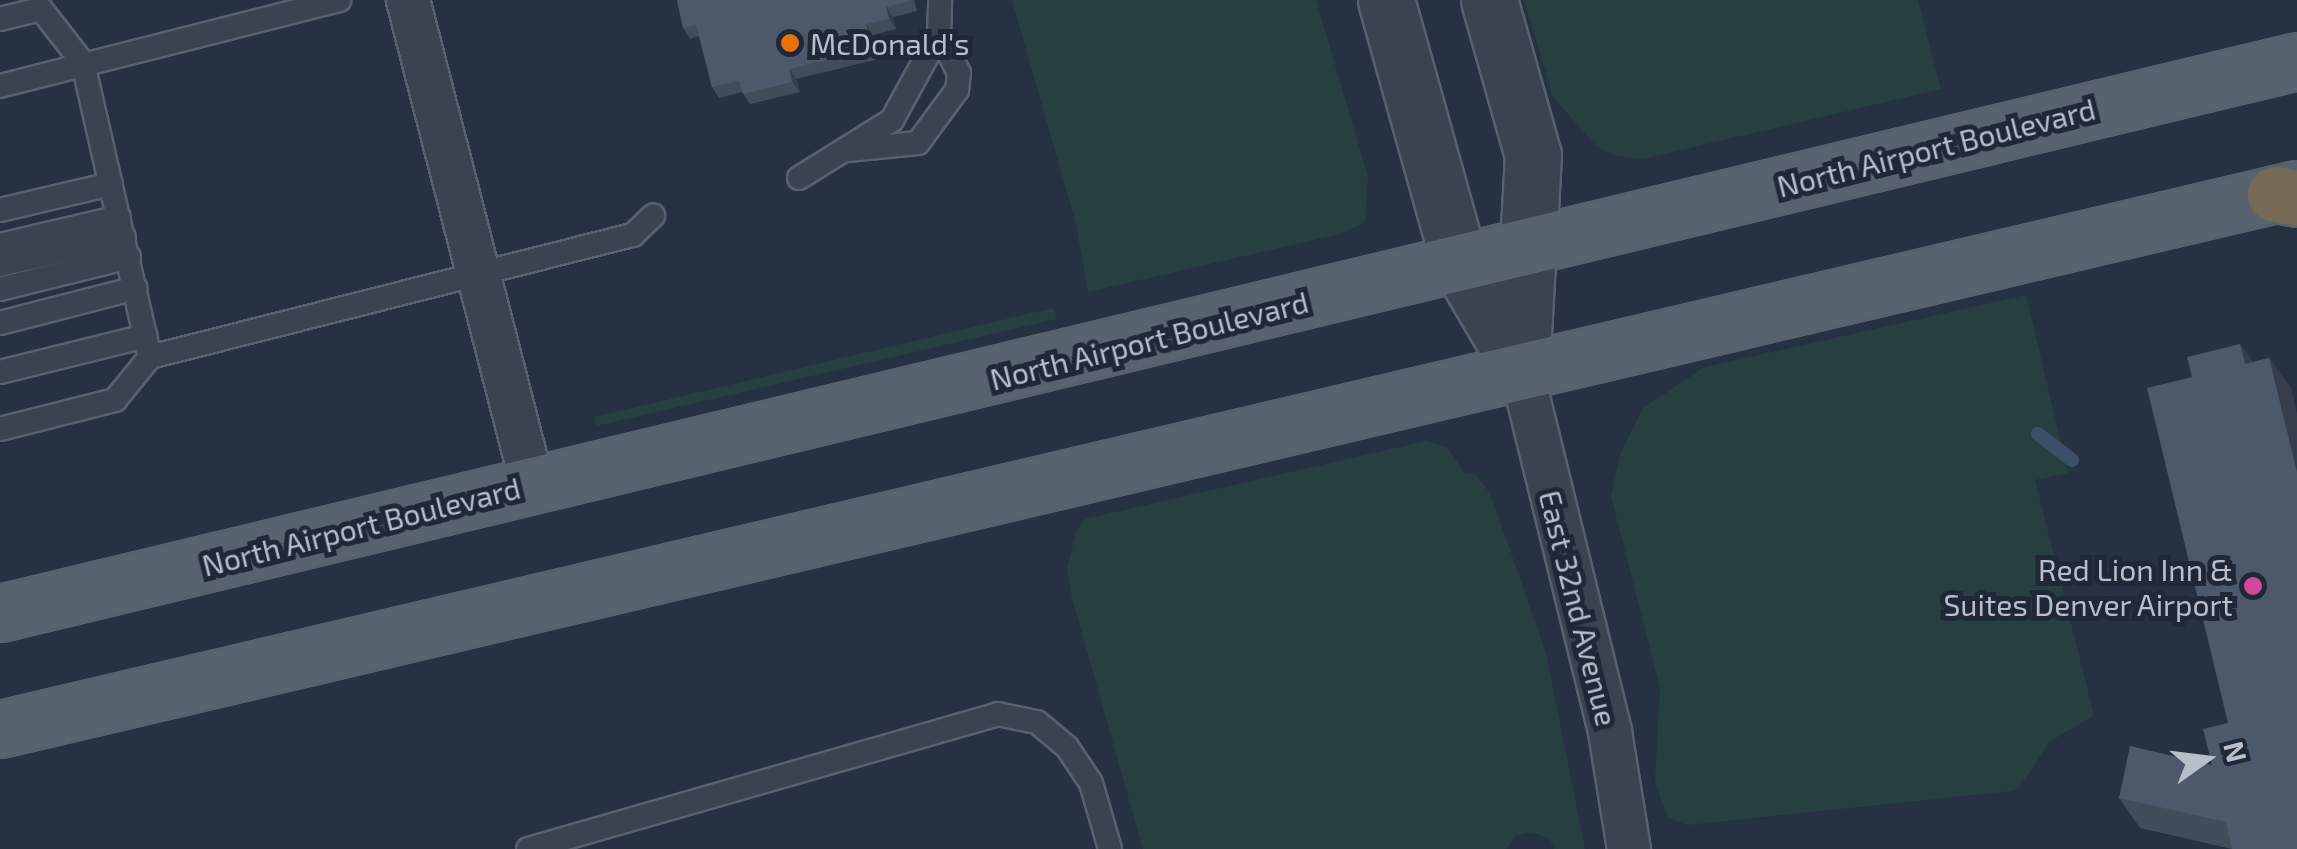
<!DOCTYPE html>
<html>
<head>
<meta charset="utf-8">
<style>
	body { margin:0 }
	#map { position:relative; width:2297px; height:849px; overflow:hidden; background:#263241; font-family:"Exo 2",sans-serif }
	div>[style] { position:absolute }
	.green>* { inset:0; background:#283f42 }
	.stream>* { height:14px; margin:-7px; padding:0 7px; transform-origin:7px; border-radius:7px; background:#3c4f69 }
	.roads { filter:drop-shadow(2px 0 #58616e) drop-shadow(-2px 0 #58616e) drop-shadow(0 2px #58616e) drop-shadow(0 -2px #58616e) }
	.service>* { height:22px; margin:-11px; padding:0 11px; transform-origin:11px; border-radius:11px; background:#3a4450 }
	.minor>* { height:42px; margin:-21px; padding:0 21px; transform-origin:21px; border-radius:21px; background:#3a4450 }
	.tertiary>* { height:55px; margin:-27.5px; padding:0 27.5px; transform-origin:27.5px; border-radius:27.5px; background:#3a4450 }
	.primary>* { height:55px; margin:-27.5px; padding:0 27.5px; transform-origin:27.5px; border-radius:27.5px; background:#586370 }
	.motorway>* { height:55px; margin:-27.5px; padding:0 27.5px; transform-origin:27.5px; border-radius:27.5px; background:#766a57 }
	.wall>* { inset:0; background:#414d5b }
	.shaded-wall>* { inset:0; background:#353e4a }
	.building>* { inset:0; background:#4c596a }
	.dots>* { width:28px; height:28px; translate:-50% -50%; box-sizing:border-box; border:5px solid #1f2836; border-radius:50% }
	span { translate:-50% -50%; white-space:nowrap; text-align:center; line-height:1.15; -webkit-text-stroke:10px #1f2836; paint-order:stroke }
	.poi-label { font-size:30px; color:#b7bfcb }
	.left { translate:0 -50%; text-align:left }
	.right { translate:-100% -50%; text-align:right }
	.street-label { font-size:30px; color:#b7bfcb }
	.north { position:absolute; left:2157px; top:709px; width:100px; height:100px; -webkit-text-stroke:8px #1f2836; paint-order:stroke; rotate:76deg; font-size:28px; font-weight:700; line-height:40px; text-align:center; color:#b7bfcb }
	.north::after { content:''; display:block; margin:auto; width:35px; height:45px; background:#b7bfcb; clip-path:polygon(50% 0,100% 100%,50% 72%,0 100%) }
</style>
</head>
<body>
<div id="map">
	<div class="green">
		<i style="clip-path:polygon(1012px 0,1316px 0,1368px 177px,1365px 222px,1340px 234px,1088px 292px,1076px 224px)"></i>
		<i style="clip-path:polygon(1524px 0,1918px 0,1941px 89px,1643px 159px,1616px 156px,1596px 146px,1553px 97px)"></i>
		<i style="clip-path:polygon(2026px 295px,2068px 473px,2035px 480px,2094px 715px,2049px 742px,2020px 787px,2011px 791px,1687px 825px,1668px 818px,1655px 782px,1660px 688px,1611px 496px,1621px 452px,1643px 408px,1705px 367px)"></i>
		<i style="clip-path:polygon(1053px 308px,1057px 319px,596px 426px,594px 417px)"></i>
		<i style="clip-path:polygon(1426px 441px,1448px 448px,1465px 474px,1475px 474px,1490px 493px,1546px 653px,1585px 849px,1554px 849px,1550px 839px,1532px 832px,1515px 836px,1506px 849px,1143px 849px,1072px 598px,1067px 569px,1076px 532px,1085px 519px)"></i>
	</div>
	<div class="stream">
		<i style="left:2038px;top:434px;width:43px;rotate:37.4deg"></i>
	</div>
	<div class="roads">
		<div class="service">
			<i style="left:0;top:19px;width:42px;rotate:-13.7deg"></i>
			<i style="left:41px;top:9px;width:68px;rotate:52.1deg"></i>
			<i style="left:83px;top:63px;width:302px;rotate:77.2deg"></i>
			<i style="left:0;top:86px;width:350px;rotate:-14.2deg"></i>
			<i style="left:848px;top:150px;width:70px;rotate:-5.7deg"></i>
			<i style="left:918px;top:143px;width:66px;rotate:-53.7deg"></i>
			<i style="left:957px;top:90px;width:17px;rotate:-83deg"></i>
			<i style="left:959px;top:73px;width:44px;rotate:-117.1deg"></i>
			<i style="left:799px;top:178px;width:110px;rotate:-31.9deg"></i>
			<i style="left:892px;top:120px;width:98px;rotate:-61.3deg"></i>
			<i style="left:939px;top:34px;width:34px;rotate:-88deg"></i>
			<i style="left:0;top:210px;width:114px;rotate:-13.2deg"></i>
			<i style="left:0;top:245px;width:122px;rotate:-13.2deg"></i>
			<i style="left:0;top:265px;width:127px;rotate:-12.7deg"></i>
			<i style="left:0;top:289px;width:133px;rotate:-13.9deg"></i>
			<i style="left:0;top:323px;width:140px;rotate:-14.4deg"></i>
			<i style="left:0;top:372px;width:150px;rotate:-13.9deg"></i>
			<i style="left:0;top:429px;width:119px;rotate:-14.2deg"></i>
			<i style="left:115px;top:400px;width:55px;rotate:-50.9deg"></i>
			<i style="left:150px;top:357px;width:498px;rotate:-14.2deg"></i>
			<i style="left:633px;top:235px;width:28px;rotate:-44deg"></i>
			<i style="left:528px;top:849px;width:489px;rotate:-16deg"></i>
			<i style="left:998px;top:714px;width:40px;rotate:12deg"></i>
			<i style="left:1037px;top:722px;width:39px;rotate:40deg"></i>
			<i style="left:1067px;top:747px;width:43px;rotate:56.3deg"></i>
			<i style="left:1091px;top:783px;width:69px;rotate:73.9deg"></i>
		</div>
		<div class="minor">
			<i style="left:408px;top:0;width:500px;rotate:75.6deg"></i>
			<i style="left:1521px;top:369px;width:374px;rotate:76.2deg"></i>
			<i style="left:1610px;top:732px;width:119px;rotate:80.8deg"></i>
		</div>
		<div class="tertiary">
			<i style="left:1386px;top:0;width:275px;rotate:74.4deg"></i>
			<i style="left:1460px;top:265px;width:121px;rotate:59.6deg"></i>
			<i style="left:1489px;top:0;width:161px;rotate:74.2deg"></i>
			<i style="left:1533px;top:155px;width:214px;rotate:93.2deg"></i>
		</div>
		<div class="primary">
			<i style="left:0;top:613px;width:2362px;rotate:-13.51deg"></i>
			<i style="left:0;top:729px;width:2360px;rotate:-13.23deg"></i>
		</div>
		<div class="motorway">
			<i style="left:2275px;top:194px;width:22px;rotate:10deg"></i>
		</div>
	</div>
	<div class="wall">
		<i style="clip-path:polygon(677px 0,914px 0,917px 11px,893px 17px,896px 29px,873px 35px,879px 59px,796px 79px,800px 92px,750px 104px,742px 92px,719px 98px,712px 87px,699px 36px,690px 39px,683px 28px)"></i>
		<i style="clip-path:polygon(2240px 344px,2253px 362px,2269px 358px,2291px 388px,2297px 415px,2297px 849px,2232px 849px,2140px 828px,2119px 798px,2212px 765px,2228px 723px,2192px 377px)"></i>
	</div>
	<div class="shaded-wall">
		<i style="clip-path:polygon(886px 7px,893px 17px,896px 29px,889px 19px)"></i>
		<i style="clip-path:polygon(866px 24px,873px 35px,879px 59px,872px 49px)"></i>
		<i style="clip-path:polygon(789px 69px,796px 79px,800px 92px,792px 82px)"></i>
		<i style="clip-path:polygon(2240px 344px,2261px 374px,2245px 364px)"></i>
		<i style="clip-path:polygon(2269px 358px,2291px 388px,2297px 415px,2297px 472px)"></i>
	</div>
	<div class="building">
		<i style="clip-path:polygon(677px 0,909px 0,910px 1px,886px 7px,889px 19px,866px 24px,872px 49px,789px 69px,792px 82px,743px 94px,739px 81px,712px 87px,696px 25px,683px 28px)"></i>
		<i style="clip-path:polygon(2240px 344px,2245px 364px,2269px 358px,2297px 472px,2297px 849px,2232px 849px,2226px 822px,2119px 798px,2130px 746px,2212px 765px,2203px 729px,2228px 723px,2147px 388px,2192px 377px,2187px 357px)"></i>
	</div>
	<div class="dots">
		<i style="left:790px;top:43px;background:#e8710a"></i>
		<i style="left:2253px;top:586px;background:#d1479c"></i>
	</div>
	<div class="poi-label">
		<span class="left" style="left:810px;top:43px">McDonald's</span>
		<span class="right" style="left:2233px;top:586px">Red Lion Inn &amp;<br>Suites Denver Airport</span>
	</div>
	<div class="street-label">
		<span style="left:1936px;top:147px;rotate:-14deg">North Airport Boulevard</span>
		<span style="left:1149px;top:340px;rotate:-14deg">North Airport Boulevard</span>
		<span style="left:361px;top:526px;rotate:-14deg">North Airport Boulevard</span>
		<span style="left:1579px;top:608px;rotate:76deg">East 32nd Avenue</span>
	</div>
	<div class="north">N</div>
</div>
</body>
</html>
